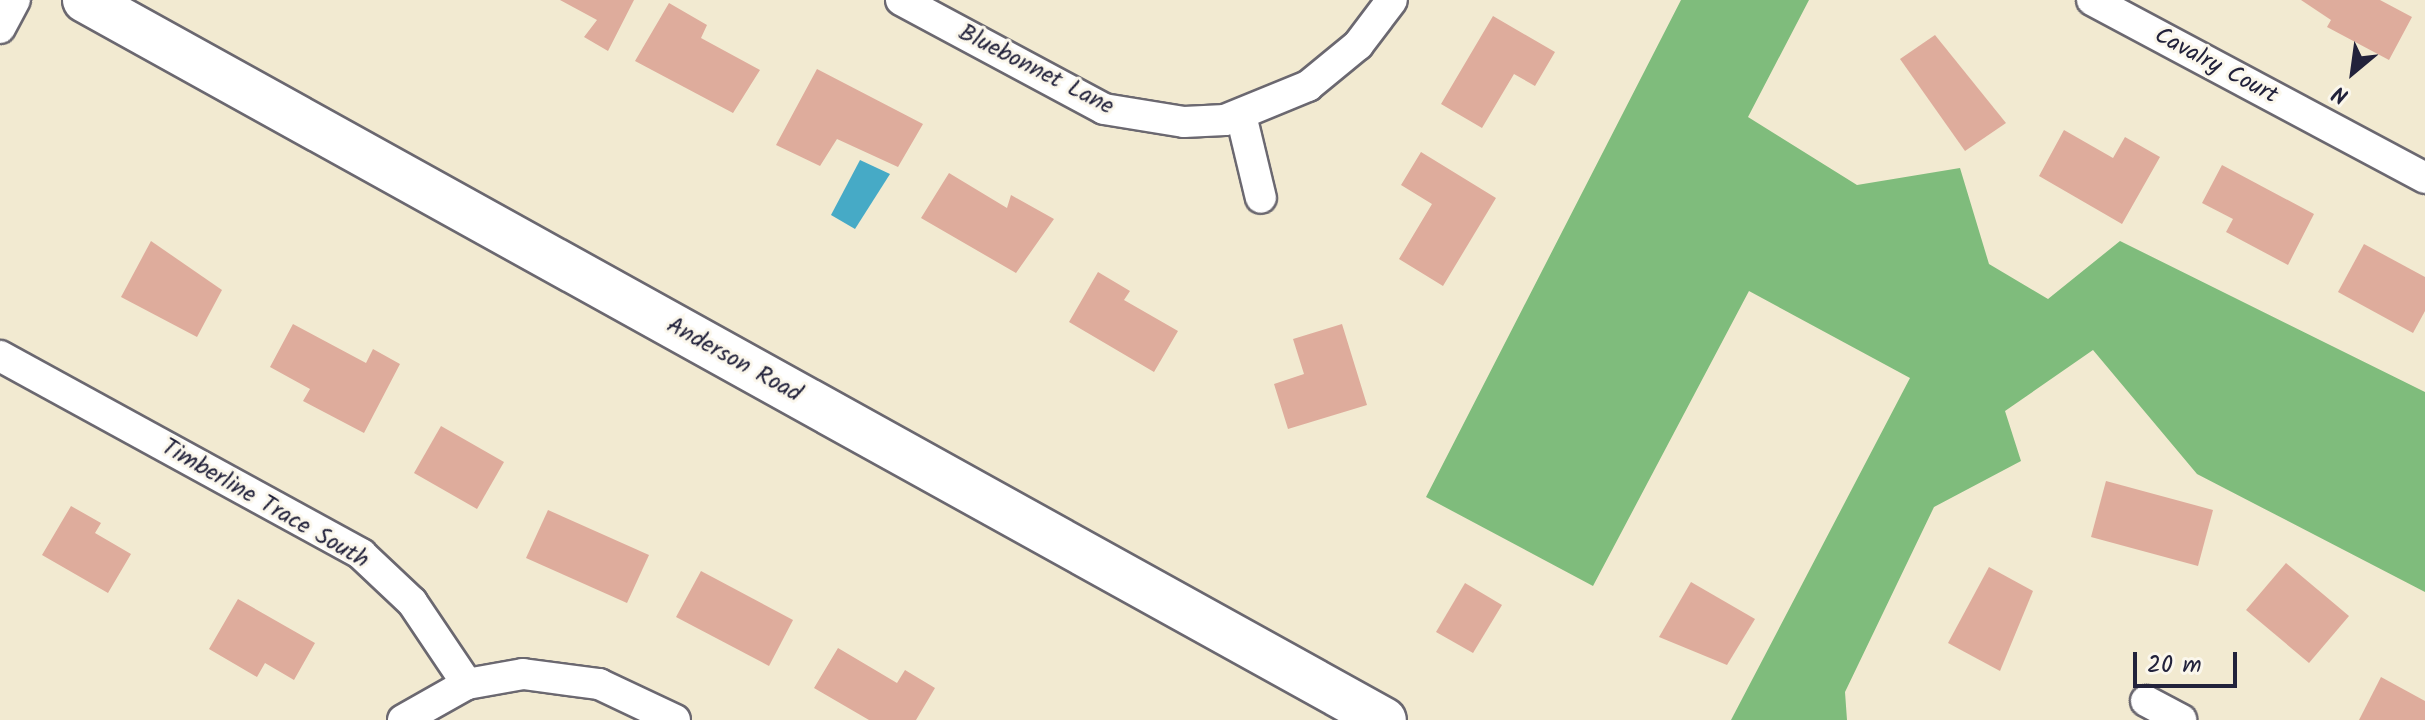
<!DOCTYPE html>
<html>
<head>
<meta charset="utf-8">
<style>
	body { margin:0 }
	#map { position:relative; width:2425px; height:720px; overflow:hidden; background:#f2ead1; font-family:Kalam,sans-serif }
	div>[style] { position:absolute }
	.forest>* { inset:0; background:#7fbc7c }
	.water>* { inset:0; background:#46aac6 }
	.building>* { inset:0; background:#deac9c }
	.roads { filter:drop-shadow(2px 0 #6b6870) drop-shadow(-2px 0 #6b6870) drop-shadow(0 2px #6b6870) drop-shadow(0 -2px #6b6870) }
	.street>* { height:30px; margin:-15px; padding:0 15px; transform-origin:15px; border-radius:15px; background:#fff }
	.secondary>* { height:44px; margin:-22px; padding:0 22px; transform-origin:22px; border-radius:22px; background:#fff }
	span { translate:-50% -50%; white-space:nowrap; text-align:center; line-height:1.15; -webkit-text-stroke:6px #fbf7ec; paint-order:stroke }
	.street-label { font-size:24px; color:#22223b }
	.north { position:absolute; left:2313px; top:32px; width:80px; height:80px; -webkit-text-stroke:6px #fbf7ec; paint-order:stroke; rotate:209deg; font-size:22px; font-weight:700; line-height:32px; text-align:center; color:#22223b }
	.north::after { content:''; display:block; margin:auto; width:28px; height:36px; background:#22223b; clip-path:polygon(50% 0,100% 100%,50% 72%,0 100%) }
	.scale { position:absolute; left:2133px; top:652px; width:104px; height:36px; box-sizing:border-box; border:4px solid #22223b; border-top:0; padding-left:10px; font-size:24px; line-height:28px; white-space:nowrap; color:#22223b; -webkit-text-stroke:6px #fbf7ec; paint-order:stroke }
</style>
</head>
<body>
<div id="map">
	<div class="forest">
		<i style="clip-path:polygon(1681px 0,1809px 0,1748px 117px,1857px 185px,1960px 168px,1989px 264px,2048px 299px,2120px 241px,2425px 392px,2425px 592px,2197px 474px,2093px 350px,2005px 411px,2021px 461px,1934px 507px,1845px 692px,1847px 720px,1731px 720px,1910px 378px,1749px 291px,1593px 586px,1426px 497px)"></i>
	</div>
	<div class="water">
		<i style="clip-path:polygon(860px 160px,890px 174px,855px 229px,831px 215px)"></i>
	</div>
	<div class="building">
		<i style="clip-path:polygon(560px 0,634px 0,608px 51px,584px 37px,597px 20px)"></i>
		<i style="clip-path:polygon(2301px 0,2380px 0,2412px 17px,2389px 60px,2327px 27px,2331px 20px)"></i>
		<i style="clip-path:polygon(669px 3px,707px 25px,701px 38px,760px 70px,733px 113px,635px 61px)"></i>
		<i style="clip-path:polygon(1493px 16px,1555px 52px,1535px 86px,1514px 74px,1482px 128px,1441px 104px)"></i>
		<i style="clip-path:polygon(1935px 35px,2006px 123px,1965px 151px,1900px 59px)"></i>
		<i style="clip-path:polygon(817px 69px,923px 124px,898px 167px,837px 139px,820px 166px,776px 145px)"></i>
		<i style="clip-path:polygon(2064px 130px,2113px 158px,2125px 137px,2160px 157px,2122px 224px,2039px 176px)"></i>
		<i style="clip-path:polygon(1421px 152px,1496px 198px,1443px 286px,1399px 259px,1432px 204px,1401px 185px)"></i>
		<i style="clip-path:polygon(2222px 165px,2314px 214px,2288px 265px,2226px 232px,2233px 219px,2202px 203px)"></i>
		<i style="clip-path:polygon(949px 173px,1007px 208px,1011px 195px,1054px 219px,1016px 273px,921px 218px)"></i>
		<i style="clip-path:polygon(151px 241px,222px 290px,197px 337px,121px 297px)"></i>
		<i style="clip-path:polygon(2364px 244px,2425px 277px,2425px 311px,2413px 333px,2338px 292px)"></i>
		<i style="clip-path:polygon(1098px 272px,1130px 291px,1124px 300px,1178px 331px,1154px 372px,1069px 322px)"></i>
		<i style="clip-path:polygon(293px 324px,366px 363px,373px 349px,400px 364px,364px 433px,303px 401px,310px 389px,270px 367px)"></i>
		<i style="clip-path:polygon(1342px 324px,1367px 405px,1288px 429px,1274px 384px,1304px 374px,1293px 339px)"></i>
		<i style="clip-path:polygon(441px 426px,504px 462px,477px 509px,414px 473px)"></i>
		<i style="clip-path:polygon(2106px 481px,2213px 510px,2198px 566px,2091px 537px)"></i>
		<i style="clip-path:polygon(71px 506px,101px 523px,95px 533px,131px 554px,108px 593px,42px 555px)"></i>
		<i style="clip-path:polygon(548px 510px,649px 555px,627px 603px,526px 558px)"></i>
		<i style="clip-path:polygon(2286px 563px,2349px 616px,2309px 663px,2246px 610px)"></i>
		<i style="clip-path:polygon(1989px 567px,2033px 591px,2000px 671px,1948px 643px)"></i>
		<i style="clip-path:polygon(701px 571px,793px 620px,769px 666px,676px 617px)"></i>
		<i style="clip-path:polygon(1691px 582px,1755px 619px,1727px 665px,1659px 637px)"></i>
		<i style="clip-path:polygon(1465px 583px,1502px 605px,1473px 653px,1436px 632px)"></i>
		<i style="clip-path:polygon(238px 599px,315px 643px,294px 680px,265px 663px,257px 677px,209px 649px)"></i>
		<i style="clip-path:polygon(838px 648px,897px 683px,905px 670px,935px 688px,916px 720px,869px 720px,814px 688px)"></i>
		<i style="clip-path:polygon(2381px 677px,2425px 701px,2425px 720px,2359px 720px)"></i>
	</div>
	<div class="roads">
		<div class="street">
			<i style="left:901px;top:0;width:230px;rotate:28.2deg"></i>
			<i style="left:1104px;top:109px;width:81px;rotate:9.2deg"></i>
			<i style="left:1184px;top:122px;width:41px;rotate:-2.8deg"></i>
			<i style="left:1225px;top:120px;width:90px;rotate:-22.3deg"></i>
			<i style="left:1308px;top:86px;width:65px;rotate:-39.4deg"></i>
			<i style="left:1358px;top:45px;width:56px;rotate:-52.9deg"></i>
			<i style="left:2092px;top:0;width:378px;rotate:28.1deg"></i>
			<i style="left:0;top:28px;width:32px;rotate:-62deg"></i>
			<i style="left:1241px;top:115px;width:85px;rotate:76.5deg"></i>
			<i style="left:0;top:356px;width:412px;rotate:28.7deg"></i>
			<i style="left:361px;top:554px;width:70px;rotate:43.3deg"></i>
			<i style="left:412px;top:602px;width:99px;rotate:56.1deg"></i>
			<i style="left:2146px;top:701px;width:40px;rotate:28deg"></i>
			<i style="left:403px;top:720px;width:73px;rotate:-29.4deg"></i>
			<i style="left:467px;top:684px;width:57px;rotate:-10.1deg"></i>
			<i style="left:523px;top:674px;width:77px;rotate:7.5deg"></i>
			<i style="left:599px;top:684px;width:84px;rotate:25.3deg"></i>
		</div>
		<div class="secondary">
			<i style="left:85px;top:0;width:1485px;rotate:29deg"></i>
		</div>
	</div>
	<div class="street-label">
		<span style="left:2216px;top:66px;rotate:28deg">Cavalry Court</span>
		<span style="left:1036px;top:70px;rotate:27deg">Bluebonnet Lane</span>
		<span style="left:734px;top:360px;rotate:29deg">Anderson Road</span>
		<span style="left:265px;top:504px;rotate:30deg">Timberline Trace South</span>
	</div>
	<div class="north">N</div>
	<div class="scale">20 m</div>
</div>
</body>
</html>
